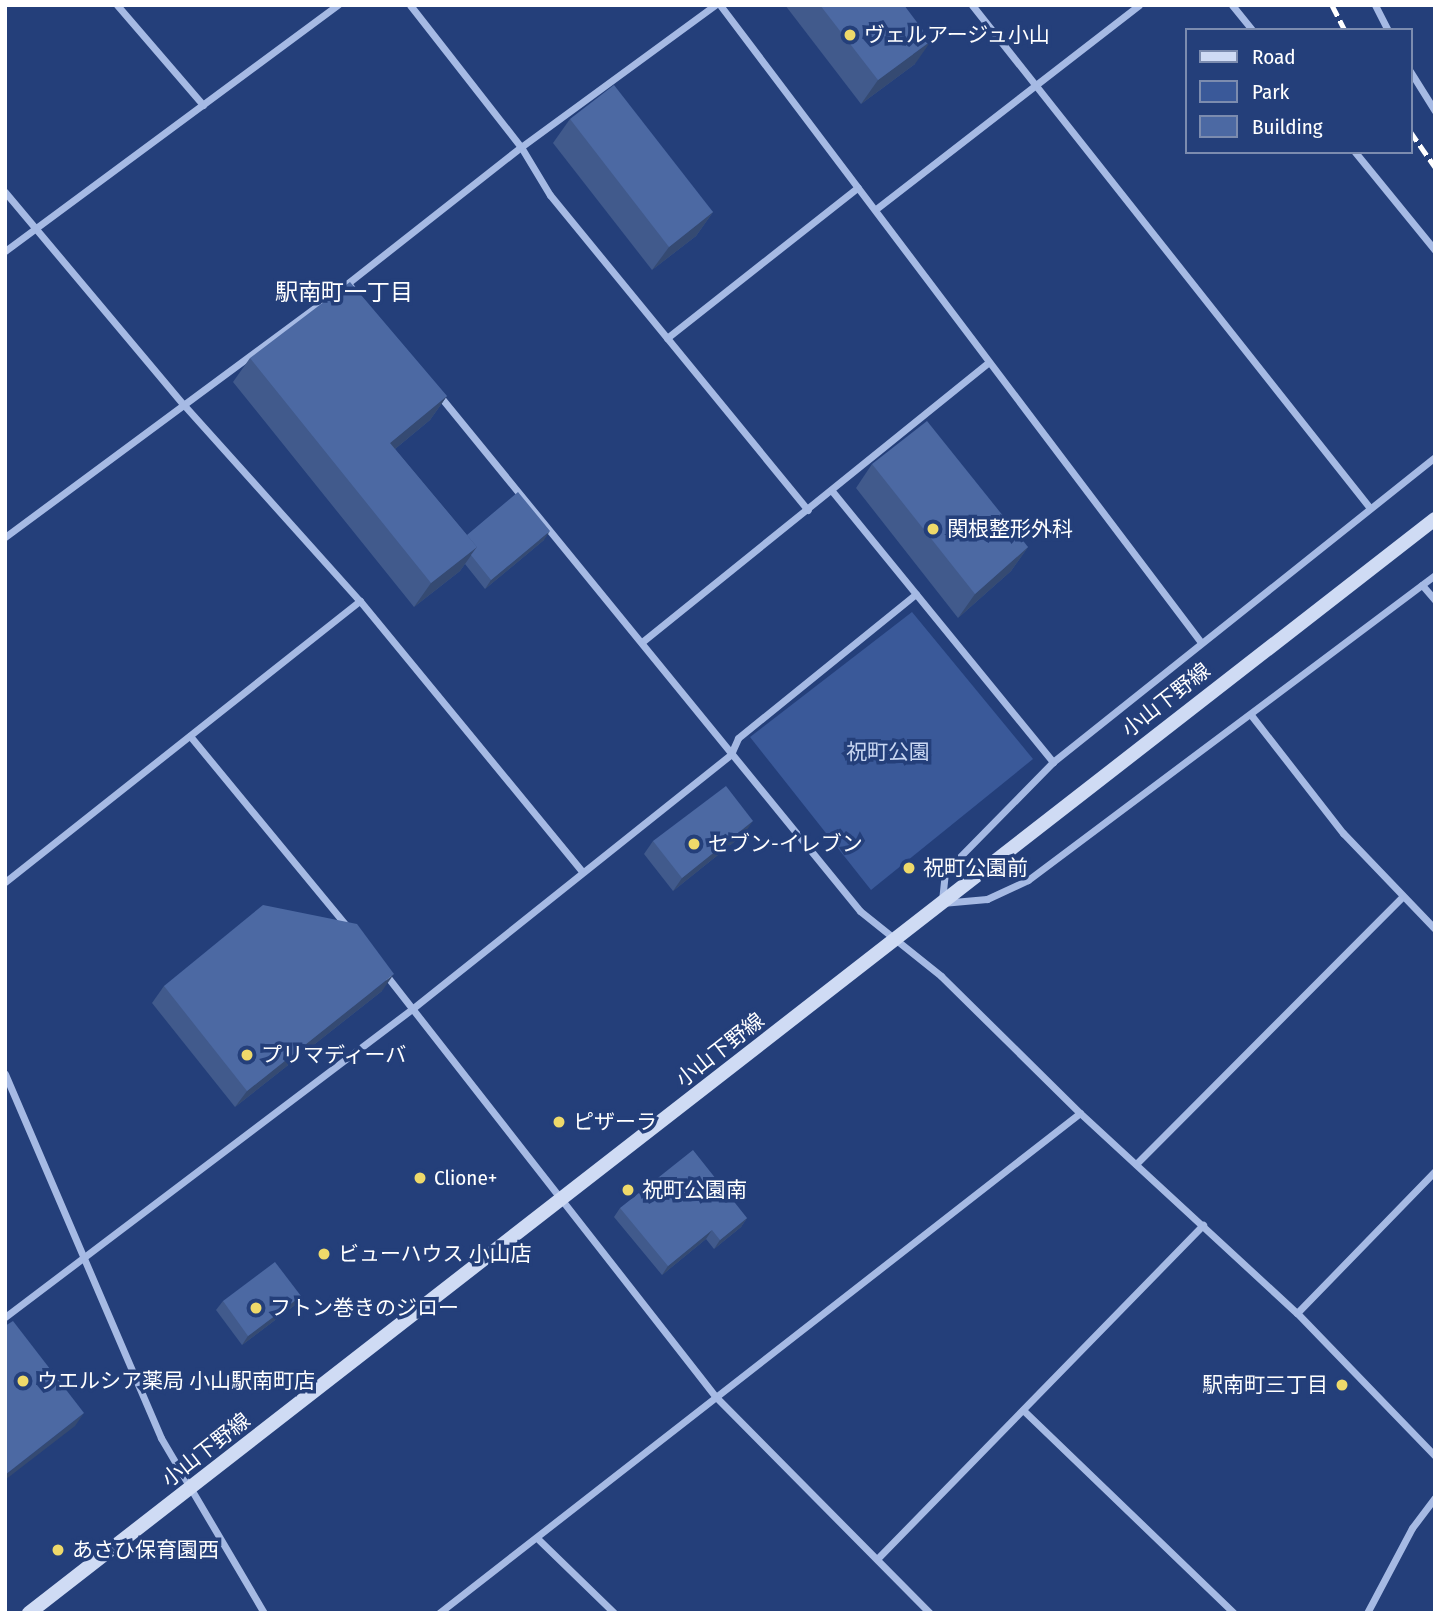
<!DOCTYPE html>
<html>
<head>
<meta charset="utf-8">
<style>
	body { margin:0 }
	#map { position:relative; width:1440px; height:1618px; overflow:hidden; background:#243f7a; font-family:"Fira Sans Condensed","Noto Sans JP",sans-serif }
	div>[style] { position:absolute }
	.green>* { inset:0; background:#3a5999 }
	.minor>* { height:7px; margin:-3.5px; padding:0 3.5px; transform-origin:3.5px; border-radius:3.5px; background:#a6bae4 }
	.secondary>* { height:14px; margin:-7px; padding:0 7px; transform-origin:7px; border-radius:7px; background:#cfdbf4 }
	.rail>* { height:5px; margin-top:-2.5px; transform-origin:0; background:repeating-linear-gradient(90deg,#fff 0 12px,transparent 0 17px) }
	.wall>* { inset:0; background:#415a8c }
	.shaded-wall>* { inset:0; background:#354a72 }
	.building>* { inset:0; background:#4c69a3 }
	.dots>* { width:19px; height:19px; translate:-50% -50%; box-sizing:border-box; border:4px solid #243f7a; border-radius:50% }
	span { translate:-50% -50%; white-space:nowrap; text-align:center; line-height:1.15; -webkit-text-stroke:7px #243f7a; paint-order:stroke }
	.poi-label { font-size:21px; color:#fff }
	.left { translate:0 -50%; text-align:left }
	.right { translate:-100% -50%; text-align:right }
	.street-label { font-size:21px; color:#fff }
	.park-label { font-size:21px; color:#c9d7f3 }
	.neighbourhood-label { font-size:23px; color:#fff }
	.frame { position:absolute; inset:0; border:7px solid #fff; pointer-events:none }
	.legend { position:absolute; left:1185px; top:28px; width:228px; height:126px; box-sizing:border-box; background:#243f7a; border:2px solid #7c8caf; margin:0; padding:9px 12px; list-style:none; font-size:21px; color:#fff }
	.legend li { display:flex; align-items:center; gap:14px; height:35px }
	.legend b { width:35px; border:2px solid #7c8caf }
</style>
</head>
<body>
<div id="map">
	<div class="green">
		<i style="clip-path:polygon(912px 612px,1033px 759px,871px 890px,750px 737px)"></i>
	</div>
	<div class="minor">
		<i style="left:117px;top:5px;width:132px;rotate:49.3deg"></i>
		<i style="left:410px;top:5px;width:180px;rotate:52deg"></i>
		<i style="left:521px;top:147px;width:56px;rotate:58.9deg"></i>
		<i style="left:550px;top:195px;width:407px;rotate:50.7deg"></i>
		<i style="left:720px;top:5px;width:797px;rotate:52.96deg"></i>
		<i style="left:972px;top:5px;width:641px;rotate:51.65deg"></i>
		<i style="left:1232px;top:5px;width:32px;rotate:51deg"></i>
		<i style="left:1375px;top:5px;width:28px;rotate:63deg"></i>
		<i style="left:1410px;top:71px;width:47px;rotate:58deg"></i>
		<i style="left:1355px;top:152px;width:127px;rotate:50.8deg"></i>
		<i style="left:5px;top:192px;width:277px;rotate:50deg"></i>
		<i style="left:183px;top:404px;width:265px;rotate:48.1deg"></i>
		<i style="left:360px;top:601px;width:350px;rotate:50.6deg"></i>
		<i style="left:876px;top:209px;width:333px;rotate:-37.8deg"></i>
		<i style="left:5px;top:251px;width:414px;rotate:-36.5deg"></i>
		<i style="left:348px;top:283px;width:220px;rotate:-38.2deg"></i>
		<i style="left:521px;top:147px;width:240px;rotate:-36.2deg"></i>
		<i style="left:667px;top:338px;width:243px;rotate:-38.3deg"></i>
		<i style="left:439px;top:395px;width:666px;rotate:50.79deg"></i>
		<i style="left:860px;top:911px;width:104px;rotate:38.7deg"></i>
		<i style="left:941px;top:976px;width:195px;rotate:44.6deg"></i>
		<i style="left:1080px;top:1113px;width:295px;rotate:42.7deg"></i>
		<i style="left:1297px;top:1313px;width:199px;rotate:46deg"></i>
		<i style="left:1435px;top:457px;width:489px;rotate:141.4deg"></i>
		<i style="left:1053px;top:762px;width:154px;rotate:134.5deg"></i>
		<i style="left:945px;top:872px;width:31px;rotate:96deg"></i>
		<i style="left:942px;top:903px;width:45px;rotate:-5.1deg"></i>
		<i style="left:987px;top:899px;width:45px;rotate:-24.9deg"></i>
		<i style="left:1028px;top:880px;width:509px;rotate:-36.85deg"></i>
		<i style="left:832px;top:491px;width:350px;rotate:50.8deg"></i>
		<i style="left:5px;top:537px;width:427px;rotate:-36.5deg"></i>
		<i style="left:348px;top:283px;width:10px;rotate:53deg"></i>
		<i style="left:1422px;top:585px;width:20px;rotate:49deg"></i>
		<i style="left:642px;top:642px;width:443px;rotate:-38.9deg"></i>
		<i style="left:1251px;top:715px;width:150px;rotate:52.1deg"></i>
		<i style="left:1343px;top:833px;width:133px;rotate:46.2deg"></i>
		<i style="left:190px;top:736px;width:249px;rotate:50.5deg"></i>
		<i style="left:5px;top:882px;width:453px;rotate:-38.4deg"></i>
		<i style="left:386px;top:975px;width:534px;rotate:51.99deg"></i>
		<i style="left:715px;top:1396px;width:305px;rotate:45.3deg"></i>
		<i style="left:5px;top:1074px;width:396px;rotate:66.8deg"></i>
		<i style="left:161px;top:1438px;width:203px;rotate:59.5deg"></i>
		<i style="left:1136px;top:1164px;width:377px;rotate:-45.1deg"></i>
		<i style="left:1297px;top:1313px;width:198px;rotate:-45.8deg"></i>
		<i style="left:5px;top:1317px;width:510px;rotate:-37.12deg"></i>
		<i style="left:412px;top:1009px;width:408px;rotate:-38.6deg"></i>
		<i style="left:731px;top:754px;width:17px;rotate:-66deg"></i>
		<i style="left:738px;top:738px;width:229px;rotate:-39deg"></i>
		<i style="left:1023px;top:1410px;width:293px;rotate:43.9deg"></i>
		<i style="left:537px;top:1538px;width:107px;rotate:44.2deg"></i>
		<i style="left:877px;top:1559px;width:467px;rotate:-45.7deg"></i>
		<i style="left:439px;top:1613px;width:813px;rotate:-37.96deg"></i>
		<i style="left:1367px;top:1613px;width:96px;rotate:-62.1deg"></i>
		<i style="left:1412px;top:1528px;width:38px;rotate:-53deg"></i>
	</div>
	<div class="secondary">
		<i style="left:29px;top:1613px;width:1781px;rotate:-37.89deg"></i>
	</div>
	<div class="rail">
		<i style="left:1332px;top:5px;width:28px;rotate:63deg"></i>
		<i style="left:1410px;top:131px;width:44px;rotate:55.2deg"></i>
	</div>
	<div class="wall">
		<i style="clip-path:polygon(785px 5px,904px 5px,915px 64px,861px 104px)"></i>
		<i style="clip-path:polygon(570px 119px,713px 212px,696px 236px,652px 270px,553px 143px)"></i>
		<i style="clip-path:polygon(250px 358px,447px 396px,430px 420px,395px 449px,467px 535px,544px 540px,485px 589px,465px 564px,460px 571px,414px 607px,233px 382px)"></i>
		<i style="clip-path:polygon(872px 464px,1028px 547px,1011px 571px,958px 618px,856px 488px)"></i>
		<i style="clip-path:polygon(744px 834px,673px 891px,644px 854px,653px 841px)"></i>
		<i style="clip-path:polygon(164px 986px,382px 991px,235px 1107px,152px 1003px)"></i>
		<i style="clip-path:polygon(620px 1208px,747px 1218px,741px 1227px,714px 1249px,706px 1239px,662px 1275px,614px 1217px)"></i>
		<i style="clip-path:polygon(301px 1296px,295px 1305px,242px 1345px,216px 1310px,223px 1301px)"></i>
	</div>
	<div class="shaded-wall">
		<i style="clip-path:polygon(931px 41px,915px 64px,861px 104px,878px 80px)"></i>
		<i style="clip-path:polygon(713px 212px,696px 236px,652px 270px,669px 247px)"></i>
		<i style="clip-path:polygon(447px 396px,430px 420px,373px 467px,390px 443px)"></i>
		<i style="clip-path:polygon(550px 531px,544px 540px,485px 589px,491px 580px)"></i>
		<i style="clip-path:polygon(477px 547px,460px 571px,414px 607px,431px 583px)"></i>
		<i style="clip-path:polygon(1028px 547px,1011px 571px,958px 618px,975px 594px)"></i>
		<i style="clip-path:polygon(753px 821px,744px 834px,673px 891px,682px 878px)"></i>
		<i style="clip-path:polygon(394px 974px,382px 991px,235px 1107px,247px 1091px)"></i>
		<i style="clip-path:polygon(747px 1218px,741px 1227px,714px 1249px,720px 1240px)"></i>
		<i style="clip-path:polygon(712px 1230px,706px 1239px,662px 1275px,668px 1266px)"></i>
		<i style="clip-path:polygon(301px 1296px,295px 1305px,242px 1345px,248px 1336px)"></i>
		<i style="clip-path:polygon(84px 1413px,75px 1426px,5px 1480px,5px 1475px)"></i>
	</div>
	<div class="building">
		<i style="clip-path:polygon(820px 5px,904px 5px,931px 41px,878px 80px)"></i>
		<i style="clip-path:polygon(614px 85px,713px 212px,669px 247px,570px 119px)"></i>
		<i style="clip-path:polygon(350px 282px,447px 396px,390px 443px,477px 547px,431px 583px,250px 358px)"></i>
		<i style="clip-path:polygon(927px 421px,1028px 547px,975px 594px,872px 464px)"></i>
		<i style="clip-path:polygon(518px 492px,550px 531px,491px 580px,471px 555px,477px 547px,467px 535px)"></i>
		<i style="clip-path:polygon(726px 786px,753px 821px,682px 878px,653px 841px)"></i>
		<i style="clip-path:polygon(263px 905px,357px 924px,394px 974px,247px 1091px,164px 986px)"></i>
		<i style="clip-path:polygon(693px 1150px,747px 1218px,720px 1240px,712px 1230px,668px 1266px,620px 1208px)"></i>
		<i style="clip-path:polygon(275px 1262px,301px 1296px,248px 1336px,223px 1301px)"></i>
		<i style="clip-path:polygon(13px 1321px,84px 1413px,5px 1475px,5px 1326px)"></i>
	</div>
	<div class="dots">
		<i style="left:850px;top:35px;background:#eed96a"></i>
		<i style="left:933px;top:529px;background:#eed96a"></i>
		<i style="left:694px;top:844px;background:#eed96a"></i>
		<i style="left:909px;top:868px;background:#eed96a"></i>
		<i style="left:247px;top:1055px;background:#eed96a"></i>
		<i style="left:559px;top:1122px;background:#eed96a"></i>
		<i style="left:420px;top:1178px;background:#eed96a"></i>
		<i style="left:628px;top:1190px;background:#eed96a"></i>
		<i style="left:324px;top:1254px;background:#eed96a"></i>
		<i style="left:256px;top:1308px;background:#eed96a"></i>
		<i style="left:23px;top:1381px;background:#eed96a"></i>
		<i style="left:1342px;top:1385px;background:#eed96a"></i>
		<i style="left:58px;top:1550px;background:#eed96a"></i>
	</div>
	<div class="poi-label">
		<span class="left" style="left:864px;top:35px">ヴェルアージュ小山</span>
		<span class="left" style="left:947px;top:529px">関根整形外科</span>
		<span class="left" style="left:708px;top:844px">セブン-イレブン</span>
		<span class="left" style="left:923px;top:868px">祝町公園前</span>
		<span class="left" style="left:261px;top:1055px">プリマディーバ</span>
		<span class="left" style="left:573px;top:1122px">ピザーラ</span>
		<span class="left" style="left:434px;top:1178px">Clione+</span>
		<span class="left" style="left:642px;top:1190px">祝町公園南</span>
		<span class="left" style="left:338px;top:1254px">ビューハウス 小山店</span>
		<span class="left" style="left:270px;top:1308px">フトン巻きのジロー</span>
		<span class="left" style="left:37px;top:1381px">ウエルシア薬局 小山駅南町店</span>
		<span class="right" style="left:1328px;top:1385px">駅南町三丁目</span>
		<span class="left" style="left:72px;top:1550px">あさひ保育園西</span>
	</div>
	<div class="street-label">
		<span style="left:1166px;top:700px;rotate:-38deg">小山下野線</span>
		<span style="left:720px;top:1050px;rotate:-38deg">小山下野線</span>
		<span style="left:206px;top:1450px;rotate:-38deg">小山下野線</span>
	</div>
	<div class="park-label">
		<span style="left:888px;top:752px">祝町公園</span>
	</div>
	<div class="neighbourhood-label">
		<span style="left:344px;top:292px">駅南町一丁目</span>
	</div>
	<div class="frame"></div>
	<ul class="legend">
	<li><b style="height:9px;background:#cfdbf4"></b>Road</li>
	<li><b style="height:19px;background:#3a5999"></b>Park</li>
	<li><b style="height:19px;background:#4c69a3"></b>Building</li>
	</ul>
</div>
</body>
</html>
